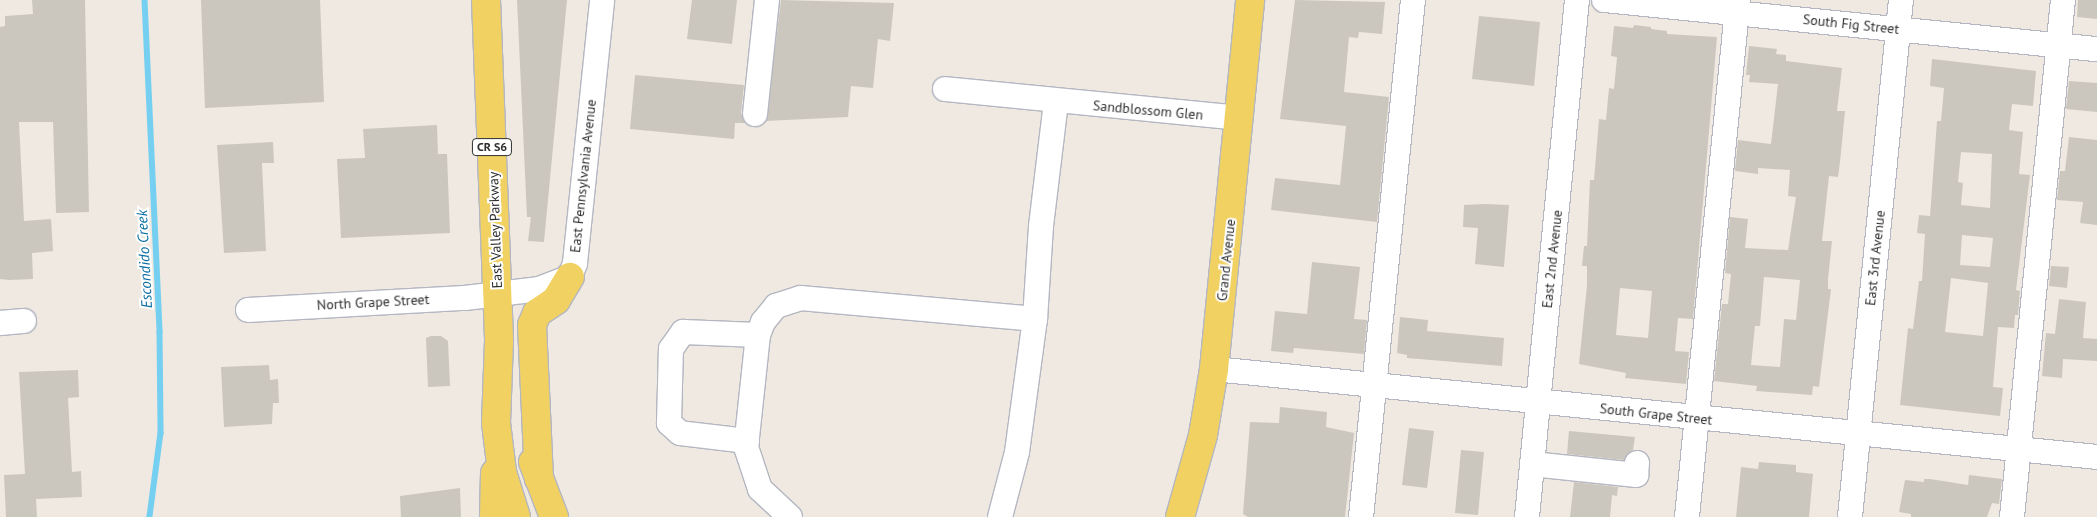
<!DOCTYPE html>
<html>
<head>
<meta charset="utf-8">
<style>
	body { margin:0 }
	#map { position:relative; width:2097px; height:517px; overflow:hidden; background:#efe9e1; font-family:"PT Sans",sans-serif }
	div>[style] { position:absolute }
	.stream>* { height:5.5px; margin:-2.75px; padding:0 2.75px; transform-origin:2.75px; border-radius:2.75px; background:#75cff0 }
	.building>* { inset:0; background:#cbc7bf }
	.roads { filter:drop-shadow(1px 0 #b4b7c1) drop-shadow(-1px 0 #b4b7c1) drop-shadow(0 1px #b4b7c1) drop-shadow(0 -1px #b4b7c1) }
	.minor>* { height:24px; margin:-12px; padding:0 12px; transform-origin:12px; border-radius:12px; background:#fff }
	.major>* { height:28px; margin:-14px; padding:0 14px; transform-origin:14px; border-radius:14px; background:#f2d163 }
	span { translate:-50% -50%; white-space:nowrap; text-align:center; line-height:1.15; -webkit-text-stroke:4px #fff; paint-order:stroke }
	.shield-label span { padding:1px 4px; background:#fff; border:1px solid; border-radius:4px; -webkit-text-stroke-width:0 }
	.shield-label { font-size:12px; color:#2e2e2e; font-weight:700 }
	.street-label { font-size:14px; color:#2e2e2e }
	.water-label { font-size:15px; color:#0d6fa3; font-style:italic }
</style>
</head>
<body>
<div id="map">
	<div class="stream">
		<i style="left:145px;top:0;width:332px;rotate:87.4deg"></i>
		<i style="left:160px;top:332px;width:101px;rotate:89.4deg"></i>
		<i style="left:161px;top:433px;width:85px;rotate:97.5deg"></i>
	</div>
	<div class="building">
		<i style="clip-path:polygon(32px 0,85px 0,89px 212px,56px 213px,53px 122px,19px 122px,24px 221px,51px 219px,53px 251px,32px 253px,33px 279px,9px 280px,0 279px,0 27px,5px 26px,5px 16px,33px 14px)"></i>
		<i style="clip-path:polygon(201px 0,320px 0,324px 102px,205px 108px)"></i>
		<i style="clip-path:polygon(517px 0,567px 0,544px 242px,528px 241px,531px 217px,527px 217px)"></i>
		<i style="clip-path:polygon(692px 0,737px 0,732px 44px,687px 39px)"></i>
		<i style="clip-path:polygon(781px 0,894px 3px,890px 41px,878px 39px,873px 88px,851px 86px,848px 117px,766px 121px)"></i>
		<i style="clip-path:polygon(1295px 0,1385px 2px,1382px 34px,1359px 32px,1358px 38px,1349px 37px,1344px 92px,1389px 97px,1377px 222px,1271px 210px,1275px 178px,1340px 185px,1346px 126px,1280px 119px)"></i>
		<i style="clip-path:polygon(2078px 0,2097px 0,2097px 19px,2077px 17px)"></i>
		<i style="clip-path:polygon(1479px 16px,1540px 22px,1534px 86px,1472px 79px)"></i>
		<i style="clip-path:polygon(evenodd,1634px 25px,1651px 27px,1651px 29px,1667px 31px,1667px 34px,1717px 37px,1693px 319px,1678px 318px,1675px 351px,1689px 352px,1686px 384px,1625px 378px,1626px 373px,1579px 364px,1587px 285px,1587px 266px,1582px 266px,1584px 246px,1587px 246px,1590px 180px,1594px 180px,1599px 119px,1606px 120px,1609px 88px,1614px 89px,1617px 57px,1611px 56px,1614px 26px,1633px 28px,1634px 25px,1620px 288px,1652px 291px,1648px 338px,1616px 335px,1620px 288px)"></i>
		<i style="clip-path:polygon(evenodd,1749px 46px,1777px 49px,1776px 54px,1786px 55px,1786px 61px,1842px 68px,1837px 111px,1845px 111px,1840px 162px,1838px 177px,1829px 176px,1822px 241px,1832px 241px,1828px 279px,1828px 289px,1831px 289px,1819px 387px,1813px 386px,1812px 395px,1756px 391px,1757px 386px,1714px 381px,1722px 304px,1728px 304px,1731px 274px,1725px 273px,1730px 217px,1748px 219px,1745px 248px,1788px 250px,1796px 197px,1788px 196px,1790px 170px,1758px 168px,1758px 174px,1735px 171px,1738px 140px,1771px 144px,1778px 84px,1749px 82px,1750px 75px,1746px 75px,1749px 46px,1764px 277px,1800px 280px,1796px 320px,1784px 319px,1780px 367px,1751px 365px,1755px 326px,1760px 326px,1764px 277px)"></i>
		<i style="clip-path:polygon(evenodd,1932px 59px,2036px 71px,2033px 106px,2012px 104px,2009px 130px,2023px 132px,2019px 174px,2030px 175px,2016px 290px,2020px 291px,2018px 315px,2015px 315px,2014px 328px,1998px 327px,1993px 387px,2003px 388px,2000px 416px,1900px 405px,1908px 328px,1913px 329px,1919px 281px,1922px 281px,1925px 234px,1917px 233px,1919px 215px,1930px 216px,1937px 121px,1941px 121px,1944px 88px,1930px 86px,1932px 59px,1961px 152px,1992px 154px,1990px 208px,1961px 205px,1963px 183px,1958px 182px,1961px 152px,1932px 59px,1962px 235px,1993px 238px,1990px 267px,1960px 265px,1962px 235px,1932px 59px,1951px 278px,1988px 283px,1983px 336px,1945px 332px,1951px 278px)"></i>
		<i style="clip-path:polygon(635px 75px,744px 85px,741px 113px,745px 123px,735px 123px,734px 139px,630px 129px)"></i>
		<i style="clip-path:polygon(2069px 81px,2097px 83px,2097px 112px,2066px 109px)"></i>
		<i style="clip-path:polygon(437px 125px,438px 154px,447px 154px,450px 233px,341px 238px,337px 159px,365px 158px,363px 129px)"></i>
		<i style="clip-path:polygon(2069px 137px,2097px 140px,2097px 225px,2080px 223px,2083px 202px,2057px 200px,2060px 171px,2065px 171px)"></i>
		<i style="clip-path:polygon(273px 142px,274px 163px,262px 163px,266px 251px,224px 253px,217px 145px)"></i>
		<i style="clip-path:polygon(1485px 204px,1509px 205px,1504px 267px,1475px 264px,1478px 228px,1463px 227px,1464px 205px)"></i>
		<i style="clip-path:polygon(1312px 262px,1360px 267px,1354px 319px,1367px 320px,1364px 354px,1294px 348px,1293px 353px,1271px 351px,1275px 311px,1307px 314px)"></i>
		<i style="clip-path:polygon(2051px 266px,2069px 267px,2067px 288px,2049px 286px)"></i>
		<i style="clip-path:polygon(2059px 299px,2086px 302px,2083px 338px,2097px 339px,2097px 361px,2063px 359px,2062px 378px,2042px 376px,2046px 333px,2055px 334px)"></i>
		<i style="clip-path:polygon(1400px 317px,1428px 320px,1427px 331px,1504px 338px,1502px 366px,1407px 358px,1407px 355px,1397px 353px)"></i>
		<i style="clip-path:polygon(431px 336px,441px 336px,448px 341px,450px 386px,428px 387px,426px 338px)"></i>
		<i style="clip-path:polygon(269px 365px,270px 380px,278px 379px,279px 403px,273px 403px,272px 424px,224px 427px,221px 367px)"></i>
		<i style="clip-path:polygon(78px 370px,79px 397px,68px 398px,72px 472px,81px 471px,82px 497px,36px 499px,37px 517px,6px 517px,4px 475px,25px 474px,19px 372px)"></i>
		<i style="clip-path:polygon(1280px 407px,1327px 412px,1326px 427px,1354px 433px,1345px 517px,1248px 517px,1243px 514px,1250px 422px,1279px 423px)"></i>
		<i style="clip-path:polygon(1409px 428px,1434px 431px,1427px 488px,1402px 485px)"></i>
		<i style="clip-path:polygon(1569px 431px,1635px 437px,1633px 450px,1624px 460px,1567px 454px)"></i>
		<i style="clip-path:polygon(1461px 450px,1484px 452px,1478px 515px,1455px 513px)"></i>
		<i style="clip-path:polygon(1759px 462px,1796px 465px,1796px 472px,1813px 474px,1809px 517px,1736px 517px,1741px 467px,1758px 469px)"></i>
		<i style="clip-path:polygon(1969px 475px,2002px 479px,1999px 504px,1992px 503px,1987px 517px,1911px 517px,1911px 514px,1899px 512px,1905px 480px,1924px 482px,1924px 479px,1930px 479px,1968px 485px)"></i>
		<i style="clip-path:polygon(1574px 482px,1618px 487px,1617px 496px,1612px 495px,1610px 517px,1570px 517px)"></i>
		<i style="clip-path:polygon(460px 488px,461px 517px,401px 517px,400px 496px)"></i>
	</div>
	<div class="roads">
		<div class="minor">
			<i style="left:1604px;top:0;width:495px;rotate:5.7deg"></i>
			<i style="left:945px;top:89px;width:295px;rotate:5.6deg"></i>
			<i style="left:755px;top:114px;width:115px;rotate:-84deg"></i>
			<i style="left:248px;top:310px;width:217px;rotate:-3.2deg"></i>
			<i style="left:465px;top:298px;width:75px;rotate:-6.9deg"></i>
			<i style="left:539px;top:289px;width:33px;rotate:-21deg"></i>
			<i style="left:570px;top:277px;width:15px;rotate:-70deg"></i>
			<i style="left:575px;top:263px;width:264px;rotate:-84.1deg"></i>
			<i style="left:0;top:323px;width:24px;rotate:-5deg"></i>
			<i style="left:1214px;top:369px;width:887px;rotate:5.69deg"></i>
			<i style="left:747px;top:441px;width:67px;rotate:-173.2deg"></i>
			<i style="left:680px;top:433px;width:15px;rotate:-138deg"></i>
			<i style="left:669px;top:423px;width:74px;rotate:-88.5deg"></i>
			<i style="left:671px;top:349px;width:21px;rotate:-55deg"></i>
			<i style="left:683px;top:332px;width:75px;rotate:2.3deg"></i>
			<i style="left:1532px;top:464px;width:105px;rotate:6deg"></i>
			<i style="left:1636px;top:475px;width:12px;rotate:-85deg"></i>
			<i style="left:790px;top:517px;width:41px;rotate:-137deg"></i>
			<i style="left:760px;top:489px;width:44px;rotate:-108.4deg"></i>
			<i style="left:746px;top:447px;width:113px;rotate:-83.9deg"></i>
			<i style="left:758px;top:335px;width:14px;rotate:-69deg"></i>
			<i style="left:763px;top:322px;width:21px;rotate:-51deg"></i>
			<i style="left:776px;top:306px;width:26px;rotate:-18deg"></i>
			<i style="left:801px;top:298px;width:235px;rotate:5.1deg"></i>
			<i style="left:1000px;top:517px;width:67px;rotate:-75.3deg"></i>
			<i style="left:1017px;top:452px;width:134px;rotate:-82.3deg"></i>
			<i style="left:1035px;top:319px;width:93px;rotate:-86.3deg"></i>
			<i style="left:1041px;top:226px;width:125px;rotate:-83.1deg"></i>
			<i style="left:1361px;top:517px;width:520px;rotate:-84.26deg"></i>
			<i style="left:1527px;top:517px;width:519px;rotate:-84.48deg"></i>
			<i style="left:1687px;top:517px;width:520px;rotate:-84.37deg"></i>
			<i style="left:1850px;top:517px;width:520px;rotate:-84.37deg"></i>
			<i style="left:2012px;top:517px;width:520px;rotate:-84.37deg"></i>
		</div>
		<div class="major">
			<i style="left:486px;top:0;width:341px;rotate:87.8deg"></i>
			<i style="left:499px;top:341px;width:82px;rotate:92.1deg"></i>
			<i style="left:496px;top:423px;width:49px;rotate:83deg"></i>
			<i style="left:502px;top:472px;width:47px;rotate:72.7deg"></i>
			<i style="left:533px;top:462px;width:59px;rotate:69.1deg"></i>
			<i style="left:539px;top:479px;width:154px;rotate:-92.6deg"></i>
			<i style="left:532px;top:325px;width:13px;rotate:-67deg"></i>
			<i style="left:537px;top:313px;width:23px;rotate:-34deg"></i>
			<i style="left:556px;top:300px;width:27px;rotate:-59deg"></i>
			<i style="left:494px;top:517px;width:44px;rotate:-88.7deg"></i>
			<i style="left:1180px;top:517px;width:85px;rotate:-74.3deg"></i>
			<i style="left:1203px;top:435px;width:67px;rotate:-80.5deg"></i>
			<i style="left:1214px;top:369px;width:371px;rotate:-84.4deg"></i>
		</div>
	</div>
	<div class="shield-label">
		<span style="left:492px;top:147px">CR S6</span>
	</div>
	<div class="street-label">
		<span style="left:1851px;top:24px;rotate:6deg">South Fig Street</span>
		<span style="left:1148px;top:110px;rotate:5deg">Sandblossom Glen</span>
		<span style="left:583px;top:176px;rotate:-84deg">East Pennsylvania Avenue</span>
		<span style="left:495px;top:230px;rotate:-92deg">East Valley Parkway</span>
		<span style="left:1875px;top:258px;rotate:-84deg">East 3rd Avenue</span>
		<span style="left:1552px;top:259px;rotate:-84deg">East 2nd Avenue</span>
		<span style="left:1226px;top:260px;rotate:-84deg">Grand Avenue</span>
		<span style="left:373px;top:302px;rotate:-3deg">North Grape Street</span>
		<span style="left:1656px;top:414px;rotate:6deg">South Grape Street</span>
	</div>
	<div class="water-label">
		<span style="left:144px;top:259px;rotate:-93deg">Escondido Creek</span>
	</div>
</div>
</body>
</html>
